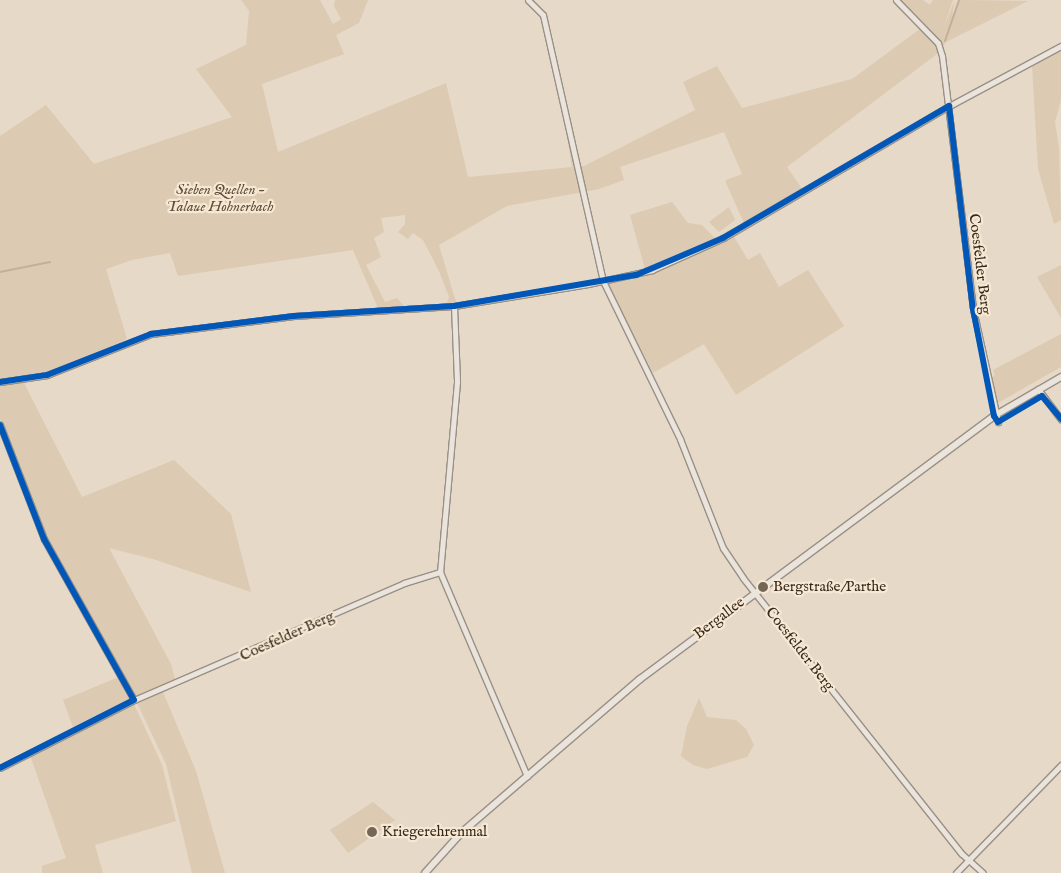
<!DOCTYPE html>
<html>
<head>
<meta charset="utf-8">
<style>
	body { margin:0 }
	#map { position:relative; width:1061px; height:873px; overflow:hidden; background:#e6d9c8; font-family:"IM FELL English",serif }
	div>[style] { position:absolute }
	.green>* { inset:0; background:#dccab2 }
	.stream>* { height:2px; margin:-1px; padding:0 1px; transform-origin:1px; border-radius:1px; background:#c2b099 }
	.roads { filter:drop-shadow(1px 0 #999085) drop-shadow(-1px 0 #999085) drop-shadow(0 1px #999085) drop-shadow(0 -1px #999085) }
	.minor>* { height:5px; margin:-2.5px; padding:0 2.5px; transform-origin:2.5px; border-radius:2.5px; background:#eae4dc }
	.tertiary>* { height:6px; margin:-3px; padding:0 3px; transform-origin:3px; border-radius:3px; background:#eae4dc }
	.cycleway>* { height:6px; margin:-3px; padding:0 3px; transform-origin:3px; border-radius:3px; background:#0057b8 }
	.dots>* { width:14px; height:14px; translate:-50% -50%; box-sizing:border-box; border:2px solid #f7e8d3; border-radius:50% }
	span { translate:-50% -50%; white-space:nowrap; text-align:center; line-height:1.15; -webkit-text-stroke:4.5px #f7e8d3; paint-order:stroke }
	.park-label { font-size:15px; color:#5d4e3c; font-style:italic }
	.street-label { font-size:15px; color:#36291b }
	.poi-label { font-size:15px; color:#36291b }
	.left { translate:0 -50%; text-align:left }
</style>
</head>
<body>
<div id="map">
	<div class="green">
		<i style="clip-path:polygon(241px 0,320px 0,333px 24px,341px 19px,334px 6px,335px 0,368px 0,359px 23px,336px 35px,344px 54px,262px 84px,278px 152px,446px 83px,468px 177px,572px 167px,564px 118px,575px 166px,584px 166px,695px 110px,683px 82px,717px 66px,742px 108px,852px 79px,924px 26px,899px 0,923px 0,930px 5px,933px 0,953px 0,943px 29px,955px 0,952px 16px,959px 0,1028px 1px,946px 42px,937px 54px,787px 167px,803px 190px,744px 223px,726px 183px,726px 180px,742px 174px,724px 132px,620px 167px,624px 180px,599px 189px,507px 206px,439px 245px,456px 302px,447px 303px,449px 297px,439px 271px,423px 240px,413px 233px,408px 239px,398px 232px,405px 224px,405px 215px,381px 218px,384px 232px,374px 238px,381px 257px,366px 265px,385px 302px,397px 298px,404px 306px,378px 308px,353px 250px,178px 276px,170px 253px,132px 260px,106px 269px,127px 339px,92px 357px,47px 374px,0 381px,0 136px,46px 105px,94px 164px,232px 117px,196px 69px,246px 45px,249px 11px)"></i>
		<i style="clip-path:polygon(1061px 51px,1061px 100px,1055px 122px,1059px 148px,1061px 220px,1054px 224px,1038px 169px,1032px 66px)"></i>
		<i style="clip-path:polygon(672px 202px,688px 223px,702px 225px,716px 239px,645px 269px,630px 215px)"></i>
		<i style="clip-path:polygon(729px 207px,735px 220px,719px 232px,709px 222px)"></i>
		<i style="clip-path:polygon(733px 235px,748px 260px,760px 253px,779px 287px,808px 270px,844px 326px,736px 395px,704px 344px,653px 373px,608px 286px,608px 283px,655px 272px)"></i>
		<i style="clip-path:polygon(1061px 265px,1061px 318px,1037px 277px)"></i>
		<i style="clip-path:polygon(1061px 334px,1061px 367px,996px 404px,989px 379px,995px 375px,993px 370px)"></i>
		<i style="clip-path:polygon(23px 381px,82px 497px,174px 460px,231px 514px,251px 592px,153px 559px,109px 548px,171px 664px,176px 682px,134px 699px,48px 544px,3px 434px,0 418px,0 385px)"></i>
		<i style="clip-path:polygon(119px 677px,131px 699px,73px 727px,63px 700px)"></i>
		<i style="clip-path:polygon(163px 692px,196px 771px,225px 873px,192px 873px,166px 764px,137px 703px)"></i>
		<i style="clip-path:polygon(699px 698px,707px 717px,736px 720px,746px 729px,754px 745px,747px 757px,707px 769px,693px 765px,681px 756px,687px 726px)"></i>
		<i style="clip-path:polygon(134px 704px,162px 765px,176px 821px,95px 845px,103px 873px,42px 873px,42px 866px,66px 858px,30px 755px)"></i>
		<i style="clip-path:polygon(373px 802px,395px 820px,348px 853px,330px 830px)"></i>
	</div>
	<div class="stream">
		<i style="left:945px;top:41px;width:43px;rotate:-71.1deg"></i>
		<i style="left:0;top:272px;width:51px;rotate:-11.3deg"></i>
	</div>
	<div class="roads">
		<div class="minor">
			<i style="left:528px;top:0;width:21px;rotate:45deg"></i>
			<i style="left:543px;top:15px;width:273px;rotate:77.3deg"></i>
			<i style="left:603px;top:281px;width:176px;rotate:64deg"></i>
			<i style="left:680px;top:439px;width:117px;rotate:68.5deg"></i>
			<i style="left:723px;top:548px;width:36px;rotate:56deg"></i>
			<i style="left:743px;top:578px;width:352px;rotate:51.6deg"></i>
			<i style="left:962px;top:854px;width:28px;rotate:42deg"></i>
			<i style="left:896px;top:0;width:60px;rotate:45.7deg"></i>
			<i style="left:938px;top:43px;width:14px;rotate:73deg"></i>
			<i style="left:942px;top:56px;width:255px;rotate:83deg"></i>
			<i style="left:973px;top:309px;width:116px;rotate:77.5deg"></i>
			<i style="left:454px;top:306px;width:76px;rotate:87.7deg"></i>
			<i style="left:457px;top:382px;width:191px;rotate:95.1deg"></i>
			<i style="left:440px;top:572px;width:222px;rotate:66.9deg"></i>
			<i style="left:0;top:382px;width:48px;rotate:-8.5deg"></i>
			<i style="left:47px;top:375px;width:112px;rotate:-21.5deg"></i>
			<i style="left:151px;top:334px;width:144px;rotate:-7.2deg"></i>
			<i style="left:294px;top:316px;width:160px;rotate:-3.6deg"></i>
			<i style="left:454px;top:306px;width:136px;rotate:-9.3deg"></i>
			<i style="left:588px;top:284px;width:66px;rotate:-12.3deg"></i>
			<i style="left:652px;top:270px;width:78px;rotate:-24.3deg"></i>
			<i style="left:723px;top:238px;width:262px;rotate:-30.3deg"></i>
			<i style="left:949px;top:106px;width:127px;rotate:-28.2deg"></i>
			<i style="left:1038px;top:389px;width:38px;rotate:53deg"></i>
			<i style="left:0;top:425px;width:122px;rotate:68.9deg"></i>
			<i style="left:44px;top:539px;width:184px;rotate:60.8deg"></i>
			<i style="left:134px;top:700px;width:150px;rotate:153.1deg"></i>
			<i style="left:134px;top:700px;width:294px;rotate:-23.4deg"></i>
			<i style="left:404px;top:583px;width:38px;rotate:-17deg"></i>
			<i style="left:956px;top:873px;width:151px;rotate:-45.8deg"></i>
		</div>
		<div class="tertiary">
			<i style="left:425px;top:873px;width:54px;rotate:-48deg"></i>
			<i style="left:461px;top:833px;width:236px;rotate:-40.7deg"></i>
			<i style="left:640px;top:679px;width:441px;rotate:-36.6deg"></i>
			<i style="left:994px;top:416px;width:78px;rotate:-30.2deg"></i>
		</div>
	</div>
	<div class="cycleway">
		<i style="left:0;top:382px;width:48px;rotate:-8.5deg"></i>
		<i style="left:47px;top:375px;width:112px;rotate:-21.5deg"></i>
		<i style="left:151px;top:334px;width:144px;rotate:-7.2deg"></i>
		<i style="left:294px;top:316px;width:160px;rotate:-3.6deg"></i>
		<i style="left:454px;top:306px;width:185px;rotate:-9.7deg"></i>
		<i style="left:636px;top:275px;width:95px;rotate:-23deg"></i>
		<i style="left:723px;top:238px;width:262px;rotate:-30.3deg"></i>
		<i style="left:949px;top:106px;width:204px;rotate:83.3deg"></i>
		<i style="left:973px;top:309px;width:109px;rotate:78.9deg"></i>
		<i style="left:994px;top:416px;width:7px;rotate:56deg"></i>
		<i style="left:998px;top:422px;width:51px;rotate:-30.6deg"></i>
		<i style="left:1042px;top:396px;width:30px;rotate:50deg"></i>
		<i style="left:0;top:425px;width:122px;rotate:68.9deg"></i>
		<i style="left:44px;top:539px;width:184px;rotate:60.8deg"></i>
		<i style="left:134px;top:700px;width:150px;rotate:153.1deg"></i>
	</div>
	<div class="dots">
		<i style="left:763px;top:587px;background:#746758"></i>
		<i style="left:372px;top:832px;background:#746758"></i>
	</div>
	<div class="park-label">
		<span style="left:220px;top:198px">Sieben Quellen –<br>Talaue Hohnerbach</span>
	</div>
	<div class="street-label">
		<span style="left:980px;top:264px;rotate:83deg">Coesfelder Berg</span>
		<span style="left:719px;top:618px;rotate:-37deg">Bergallee</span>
		<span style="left:287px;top:636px;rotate:-24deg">Coesfelder Berg</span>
		<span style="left:800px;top:649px;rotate:52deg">Coesfelder Berg</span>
	</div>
	<div class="poi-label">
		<span class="left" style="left:773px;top:587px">Bergstraße/Parthe</span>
		<span class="left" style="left:382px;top:832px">Kriegerehrenmal</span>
	</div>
</div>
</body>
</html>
